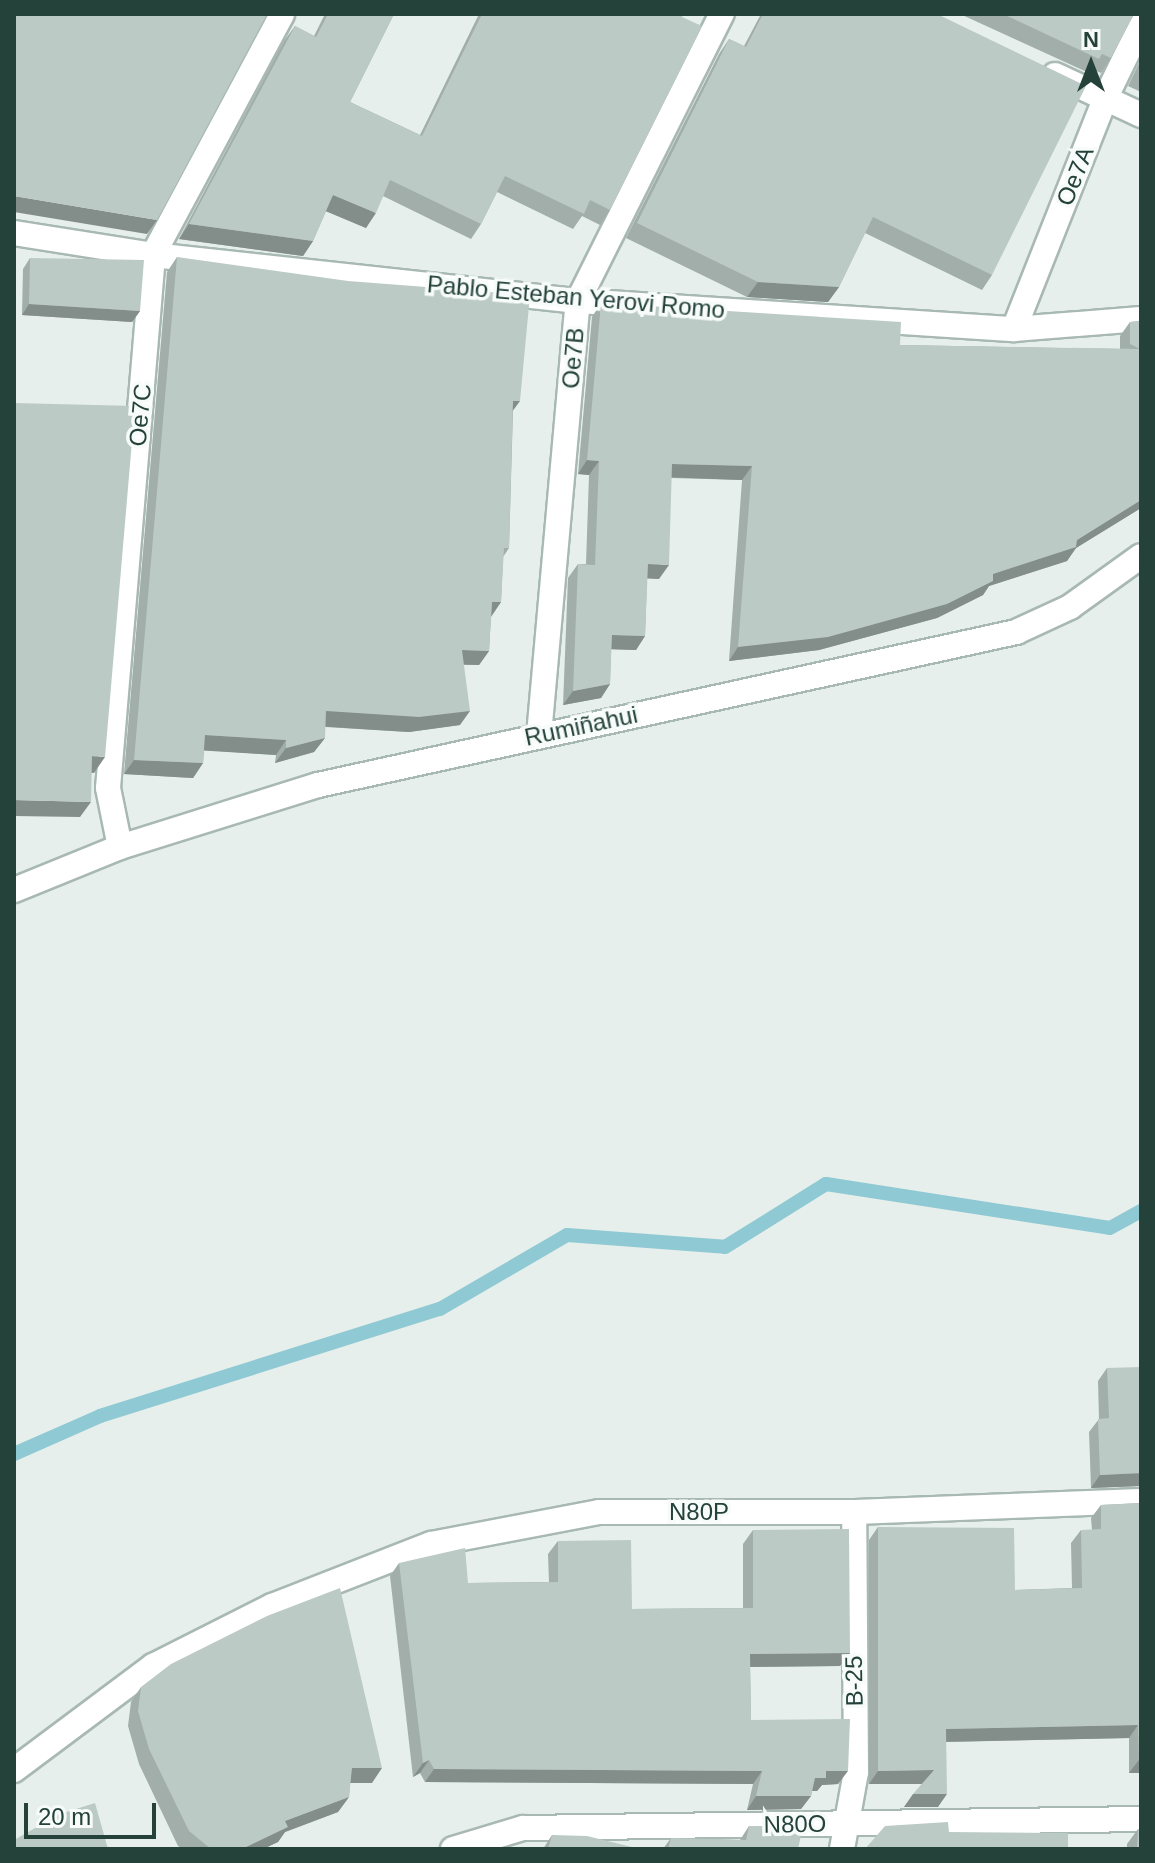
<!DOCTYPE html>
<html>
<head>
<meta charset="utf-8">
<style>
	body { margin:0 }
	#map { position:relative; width:1155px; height:1863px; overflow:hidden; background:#e6efeb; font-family:Arial,sans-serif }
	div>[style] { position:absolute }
	.stream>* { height:14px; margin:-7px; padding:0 7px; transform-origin:7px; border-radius:7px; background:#8ec9d4 }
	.roads { filter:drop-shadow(2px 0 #a8b8b2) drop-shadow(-2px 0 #a8b8b2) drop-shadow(0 2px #a8b8b2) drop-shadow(0 -2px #a8b8b2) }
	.minor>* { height:24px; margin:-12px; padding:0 12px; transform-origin:12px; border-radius:12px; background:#fff }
	.wall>* { inset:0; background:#a1aea9 }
	.shaded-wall>* { inset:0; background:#838d89 }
	.building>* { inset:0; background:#bbcac4 }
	span { translate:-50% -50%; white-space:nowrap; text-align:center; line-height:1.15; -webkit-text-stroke:7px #f7fbf9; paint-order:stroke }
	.street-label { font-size:24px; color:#24423a }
	.frame { position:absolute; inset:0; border:16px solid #24423a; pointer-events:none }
	.north { position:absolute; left:1051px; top:24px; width:80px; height:80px; -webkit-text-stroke:6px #f7fbf9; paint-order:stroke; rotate:0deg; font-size:22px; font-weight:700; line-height:32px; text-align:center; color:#24423a }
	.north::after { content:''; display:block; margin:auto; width:28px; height:36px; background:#24423a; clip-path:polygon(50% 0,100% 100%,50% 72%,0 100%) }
	.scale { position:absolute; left:24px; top:1803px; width:132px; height:36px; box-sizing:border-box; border:4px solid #24423a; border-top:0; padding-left:10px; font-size:24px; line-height:28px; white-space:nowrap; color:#24423a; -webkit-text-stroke:6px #f7fbf9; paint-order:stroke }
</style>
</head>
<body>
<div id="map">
	<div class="stream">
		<i style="left:14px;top:1454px;width:94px;rotate:-23.8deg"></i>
		<i style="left:100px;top:1416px;width:356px;rotate:-17.5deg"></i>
		<i style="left:440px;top:1309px;width:147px;rotate:-30.2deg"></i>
		<i style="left:567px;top:1235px;width:158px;rotate:4.3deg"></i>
		<i style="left:725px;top:1247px;width:119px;rotate:-32deg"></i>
		<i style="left:826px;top:1184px;width:287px;rotate:8.8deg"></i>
		<i style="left:1110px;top:1228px;width:35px;rotate:-29deg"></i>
	</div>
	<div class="roads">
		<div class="minor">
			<i style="left:1055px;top:75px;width:95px;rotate:24.9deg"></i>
			<i style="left:14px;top:233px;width:141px;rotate:9deg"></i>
			<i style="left:153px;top:255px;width:427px;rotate:6.2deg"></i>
			<i style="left:578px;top:301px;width:437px;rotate:3.7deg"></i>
			<i style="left:1014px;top:329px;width:127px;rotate:-4.5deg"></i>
			<i style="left:1014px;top:329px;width:247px;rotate:-68.4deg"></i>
			<i style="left:1105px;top:99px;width:82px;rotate:-64.1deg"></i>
			<i style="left:539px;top:735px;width:436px;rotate:-84.9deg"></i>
			<i style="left:578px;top:301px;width:321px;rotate:-63.4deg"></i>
			<i style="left:120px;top:847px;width:60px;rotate:-101.5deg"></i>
			<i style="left:108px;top:788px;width:535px;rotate:-85.17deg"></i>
			<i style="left:153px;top:255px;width:273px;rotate:-61.8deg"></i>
			<i style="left:14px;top:890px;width:114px;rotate:-22.1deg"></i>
			<i style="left:120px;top:847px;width:207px;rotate:-17.4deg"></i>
			<i style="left:318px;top:785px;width:715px;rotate:-12.36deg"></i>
			<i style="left:1016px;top:632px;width:60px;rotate:-24.8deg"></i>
			<i style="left:1070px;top:607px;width:87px;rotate:-35.7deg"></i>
			<i style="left:14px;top:1770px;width:174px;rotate:-36.8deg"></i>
			<i style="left:153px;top:1666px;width:133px;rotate:-26.8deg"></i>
			<i style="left:272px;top:1606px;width:171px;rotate:-21.3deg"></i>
			<i style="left:431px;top:1544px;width:171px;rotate:-10.8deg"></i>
			<i style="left:599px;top:1512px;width:255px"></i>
			<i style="left:854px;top:1512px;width:287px;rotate:-2.2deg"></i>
			<i style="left:453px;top:1849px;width:73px;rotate:-16.7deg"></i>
			<i style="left:523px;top:1828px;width:618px;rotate:-0.83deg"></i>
			<i style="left:842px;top:1849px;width:78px;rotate:-79.7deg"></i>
			<i style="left:856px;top:1772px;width:260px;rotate:-90.4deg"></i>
		</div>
	</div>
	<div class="wall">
		<i style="clip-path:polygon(325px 14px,394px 14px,350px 102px,420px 135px,479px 14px,683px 14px,610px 210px,600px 225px,582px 216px,573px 229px,497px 192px,481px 224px,471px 239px,383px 196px,366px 228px,326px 211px,313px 241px,303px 256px,179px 239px,284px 41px,295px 26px,314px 36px)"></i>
		<i style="clip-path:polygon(761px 14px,937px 14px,992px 275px,982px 290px,865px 233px,839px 287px,828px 302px,747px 297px,626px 238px,719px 54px,729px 39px,744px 46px)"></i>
		<i style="clip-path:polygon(960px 14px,1134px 14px,1111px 58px,1101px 73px,1092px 69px,1089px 73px)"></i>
		<i style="clip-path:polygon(1141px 59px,1141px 92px,1128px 86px)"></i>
		<i style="clip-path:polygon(177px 257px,513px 411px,509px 548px,503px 557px,501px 602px,491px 616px,489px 651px,479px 665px,464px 665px,460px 725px,409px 732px,325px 727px,325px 738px,314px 752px,275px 763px,276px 755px,204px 750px,203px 763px,193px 778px,124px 774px,167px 272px)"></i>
		<i style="clip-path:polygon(30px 258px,140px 311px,132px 322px,22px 315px,23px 269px)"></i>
		<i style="clip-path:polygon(601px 303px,900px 345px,1120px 349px,1120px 336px,1130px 322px,1141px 321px,1141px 508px,1076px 548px,1067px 561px,989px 586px,983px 595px,937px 618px,819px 650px,729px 661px,742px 480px,671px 478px,659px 579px,647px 578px,645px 636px,636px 650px,611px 649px,610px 684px,601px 698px,563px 705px,568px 578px,578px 564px,586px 564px,589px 475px,578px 474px,592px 317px)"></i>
		<i style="clip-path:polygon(1107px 1368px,1141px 1486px,1091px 1488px,1089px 1432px,1099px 1419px,1098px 1381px)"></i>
		<i style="clip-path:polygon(1141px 1503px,1141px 1773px,1129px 1773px,1129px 1738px,946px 1742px,938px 1807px,904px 1807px,922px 1784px,869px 1784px,869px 1540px,878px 1527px,1015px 1590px,1072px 1588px,1071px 1543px,1081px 1530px,1092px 1530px,1091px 1518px,1101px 1505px)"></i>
		<i style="clip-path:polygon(753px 1530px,850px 1653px,840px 1666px,750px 1667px,751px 1720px,838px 1784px,822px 1785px,817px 1791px,812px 1791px,811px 1796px,801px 1809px,747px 1810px,753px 1784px,425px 1782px,420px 1773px,413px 1777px,390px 1576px,399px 1563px,468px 1583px,549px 1582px,548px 1554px,558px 1541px,632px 1609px,743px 1608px,743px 1544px)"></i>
		<i style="clip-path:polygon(141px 1687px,372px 1783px,350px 1783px,349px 1797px,338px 1812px,285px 1832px,278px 1842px,263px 1849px,183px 1849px,178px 1846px,139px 1764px,128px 1726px,131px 1702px)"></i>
		<i style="clip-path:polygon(749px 1826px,798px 1849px,663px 1849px,671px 1838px,740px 1840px)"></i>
		<i style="clip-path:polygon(1138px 1829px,1141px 1849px,1127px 1849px,1127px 1844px)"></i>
		<i style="clip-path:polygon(552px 1835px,640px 1849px,543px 1849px)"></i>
	</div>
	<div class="shaded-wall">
		<i style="clip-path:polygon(333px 195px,376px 213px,366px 228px,323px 210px)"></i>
		<i style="clip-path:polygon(14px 196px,157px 220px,147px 234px,14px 212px)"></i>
		<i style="clip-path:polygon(189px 224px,313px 241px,303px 256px,179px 239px)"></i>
		<i style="clip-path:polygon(758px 282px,839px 287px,828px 302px,747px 297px)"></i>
		<i style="clip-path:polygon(29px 304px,140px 311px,132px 322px,22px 315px)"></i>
		<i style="clip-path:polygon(513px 401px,520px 401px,509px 416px)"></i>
		<i style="clip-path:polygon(587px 460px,599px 461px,589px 475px,578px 474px)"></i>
		<i style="clip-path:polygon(672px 464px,752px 466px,742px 480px,662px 477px)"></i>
		<i style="clip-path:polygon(1141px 500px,1141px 508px,1076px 548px,1067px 561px,989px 586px,983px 595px,937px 618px,819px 650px,729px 661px,738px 647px,993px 574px,1077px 540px)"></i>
		<i style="clip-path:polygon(648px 564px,669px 565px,659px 579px,638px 578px)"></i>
		<i style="clip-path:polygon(492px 602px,501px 602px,491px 617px)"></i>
		<i style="clip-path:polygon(612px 635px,645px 636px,636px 650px,602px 649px)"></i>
		<i style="clip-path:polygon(462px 650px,489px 651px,479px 665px,451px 664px)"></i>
		<i style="clip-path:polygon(610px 684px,601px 698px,563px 705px,573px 691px)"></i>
		<i style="clip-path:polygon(326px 711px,470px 711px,460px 725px,409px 732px,316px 726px)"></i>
		<i style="clip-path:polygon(205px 735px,286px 740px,276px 755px,195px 750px)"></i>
		<i style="clip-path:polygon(325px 738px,314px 752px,275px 763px,286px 748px)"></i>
		<i style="clip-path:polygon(92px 756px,105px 757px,94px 773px,81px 772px)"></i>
		<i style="clip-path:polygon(134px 760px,203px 763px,193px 778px,124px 774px)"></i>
		<i style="clip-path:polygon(14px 800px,91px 802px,80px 817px,14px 816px)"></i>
		<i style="clip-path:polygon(1141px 1473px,1141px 1486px,1091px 1488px,1100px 1475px)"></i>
		<i style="clip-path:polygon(850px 1653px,840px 1666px,741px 1667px,750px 1654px)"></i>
		<i style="clip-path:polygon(1138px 1725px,1129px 1738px,937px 1742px,946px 1729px)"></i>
		<i style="clip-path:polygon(429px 1760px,420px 1773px,413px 1777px,423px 1763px)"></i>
		<i style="clip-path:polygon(1139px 1760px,1141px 1760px,1141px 1773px,1129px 1773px)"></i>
		<i style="clip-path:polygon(352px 1768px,382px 1768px,372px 1783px,341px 1783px)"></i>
		<i style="clip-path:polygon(434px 1769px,762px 1771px,753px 1784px,425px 1782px)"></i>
		<i style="clip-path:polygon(934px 1770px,924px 1784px,869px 1784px,878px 1771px)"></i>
		<i style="clip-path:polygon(826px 1771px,848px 1771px,838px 1784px,822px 1785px,817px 1791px,806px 1791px,815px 1778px)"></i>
		<i style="clip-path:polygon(913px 1794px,947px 1794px,938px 1807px,904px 1807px)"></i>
		<i style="clip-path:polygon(756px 1796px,811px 1796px,801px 1809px,747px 1810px)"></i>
		<i style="clip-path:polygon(349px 1797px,338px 1812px,285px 1832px,278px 1842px,263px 1849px,242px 1849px,285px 1821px)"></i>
	</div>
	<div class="building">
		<i style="clip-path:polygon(14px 14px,267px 14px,157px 220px,14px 196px)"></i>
		<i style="clip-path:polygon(328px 14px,394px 14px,350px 102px,422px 136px,482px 14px,683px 14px,682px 17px,702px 26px,610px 210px,590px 200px,584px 214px,505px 176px,481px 224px,390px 180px,376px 213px,333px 195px,313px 241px,189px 224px,295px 26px,316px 37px)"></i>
		<i style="clip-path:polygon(763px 14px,937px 14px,1086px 86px,992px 275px,873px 217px,839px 287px,758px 282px,637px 223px,729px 39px,746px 47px)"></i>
		<i style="clip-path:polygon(1003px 14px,1134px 14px,1111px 58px,1102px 54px,1099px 59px)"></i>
		<i style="clip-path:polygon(177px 257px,348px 281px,530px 295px,520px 401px,513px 401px,509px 548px,504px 548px,501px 602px,492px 602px,489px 651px,462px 650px,470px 711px,419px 717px,326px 711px,325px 738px,286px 748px,286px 740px,205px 735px,203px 763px,134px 760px)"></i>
		<i style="clip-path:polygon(30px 258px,144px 260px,140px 311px,29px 304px)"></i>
		<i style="clip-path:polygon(601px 303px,901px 322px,900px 345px,1140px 349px,1130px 344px,1130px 322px,1141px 321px,1141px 500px,1077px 540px,1076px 547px,993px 574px,993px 581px,947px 604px,828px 637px,738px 647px,752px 466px,672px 464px,669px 565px,648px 564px,645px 636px,612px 635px,610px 684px,573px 691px,578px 564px,595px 565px,599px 461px,587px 460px)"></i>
		<i style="clip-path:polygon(14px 403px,135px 406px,105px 757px,92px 756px,91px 802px,14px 800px)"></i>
		<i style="clip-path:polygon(1141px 1367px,1141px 1473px,1100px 1475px,1098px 1419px,1109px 1418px,1107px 1368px)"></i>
		<i style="clip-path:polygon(1141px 1503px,1141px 1760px,1139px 1760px,1138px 1725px,946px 1729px,947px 1794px,913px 1794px,934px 1770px,878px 1771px,878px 1527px,1014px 1528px,1015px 1590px,1082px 1588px,1081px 1530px,1101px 1529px,1101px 1505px)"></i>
		<i style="clip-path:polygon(849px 1529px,850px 1653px,750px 1654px,751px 1720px,850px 1719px,848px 1771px,826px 1771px,826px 1778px,815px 1778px,811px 1796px,756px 1796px,762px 1771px,434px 1769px,429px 1760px,423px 1763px,399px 1563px,465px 1548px,468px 1583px,558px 1582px,558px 1541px,631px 1540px,632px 1609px,753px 1608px,753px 1530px)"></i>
		<i style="clip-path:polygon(340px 1588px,382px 1768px,352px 1768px,349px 1797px,285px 1821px,288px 1827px,242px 1849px,211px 1849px,189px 1831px,149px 1749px,138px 1711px,141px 1687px,171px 1664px,267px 1616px)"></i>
		<i style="clip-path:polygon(95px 1803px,108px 1849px,14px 1849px,14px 1840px,60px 1814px)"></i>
		<i style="clip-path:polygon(948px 1822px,949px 1832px,1068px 1833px,1068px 1849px,865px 1849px,885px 1826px)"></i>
		<i style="clip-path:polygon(749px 1826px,803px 1826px,798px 1849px,668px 1849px,671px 1838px,746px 1840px)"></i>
		<i style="clip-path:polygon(1138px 1829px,1141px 1829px,1141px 1849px,1137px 1849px)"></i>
		<i style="clip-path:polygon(552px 1835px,587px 1836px,640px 1849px,548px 1849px)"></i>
	</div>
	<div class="street-label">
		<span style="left:1075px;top:176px;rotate:-68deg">Oe7A</span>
		<span style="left:576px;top:297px;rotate:5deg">Pablo Esteban Yerovi Romo</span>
		<span style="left:573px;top:358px;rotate:-85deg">Oe7B</span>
		<span style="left:140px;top:415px;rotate:-85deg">Oe7C</span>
		<span style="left:581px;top:726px;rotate:-12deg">Rumiñahui</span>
		<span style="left:699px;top:1512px">N80P</span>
		<span style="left:854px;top:1681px;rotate:-91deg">B-25</span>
		<span style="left:795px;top:1824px;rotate:-1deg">N80O</span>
	</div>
	<div class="frame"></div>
	<div class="north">N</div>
	<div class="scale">20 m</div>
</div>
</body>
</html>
